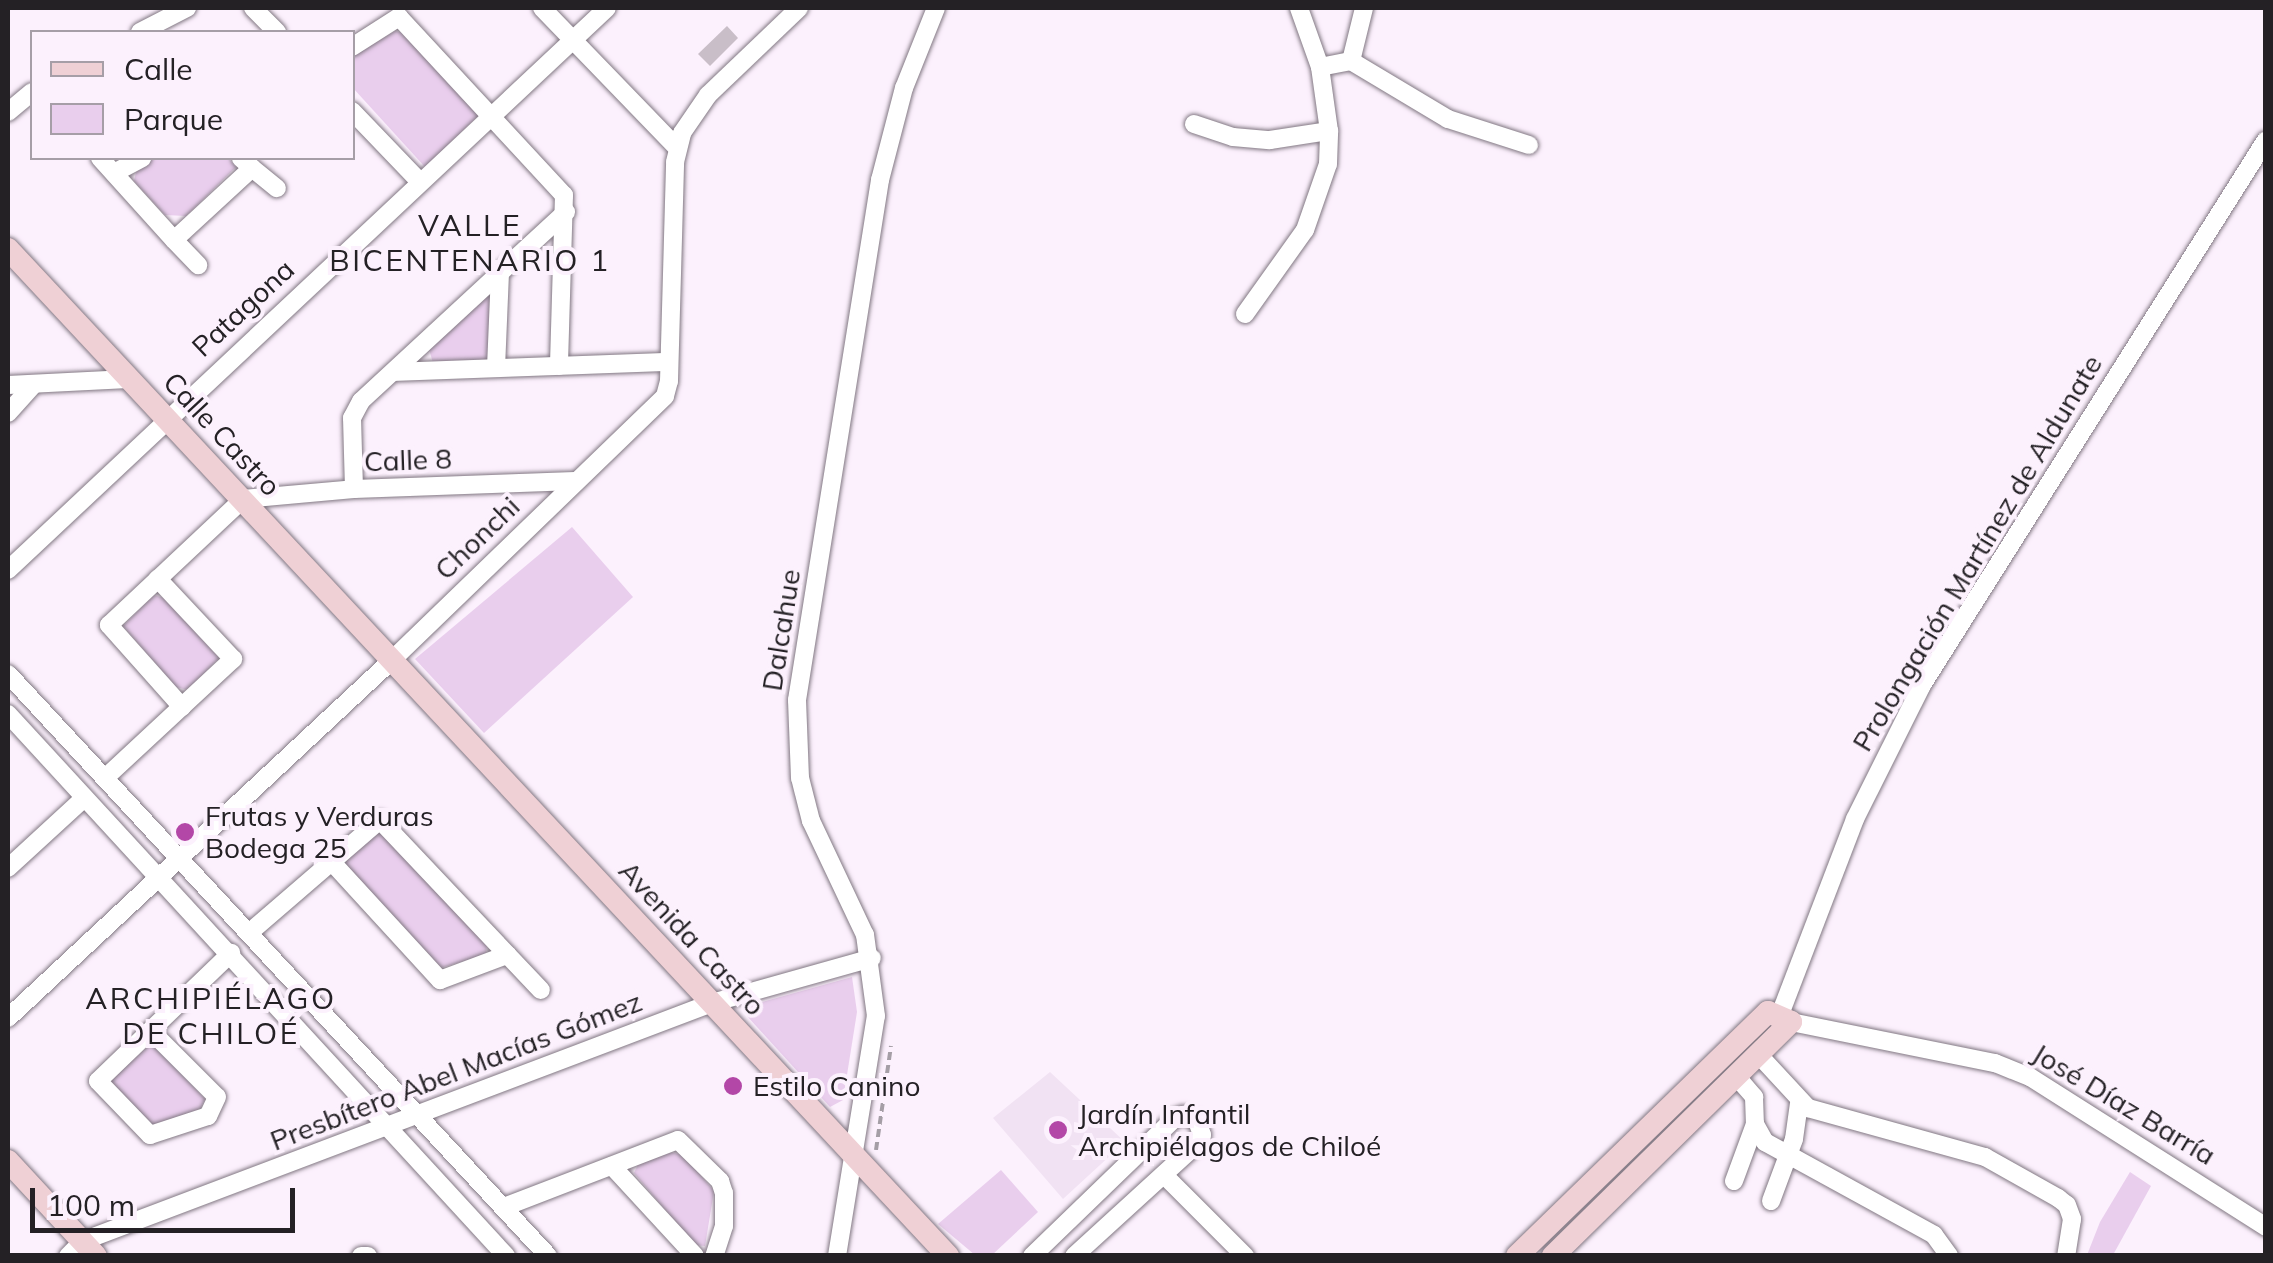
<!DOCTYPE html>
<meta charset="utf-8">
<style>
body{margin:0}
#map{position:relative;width:2273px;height:1263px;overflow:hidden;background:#fcf1fd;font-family:Mulish,sans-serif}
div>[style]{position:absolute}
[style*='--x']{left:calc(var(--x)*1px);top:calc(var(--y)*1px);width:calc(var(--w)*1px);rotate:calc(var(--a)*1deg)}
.built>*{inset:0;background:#f1e2f3}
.green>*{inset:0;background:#e9ceed}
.building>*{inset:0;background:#c9bec8}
.path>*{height:4px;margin-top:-2px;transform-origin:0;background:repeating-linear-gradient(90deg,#a59ea6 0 8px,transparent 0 13px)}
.roads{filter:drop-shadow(0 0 2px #817782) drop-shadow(0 0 2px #817782)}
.street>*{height:18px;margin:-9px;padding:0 9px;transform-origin:9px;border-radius:9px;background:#fff}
.secondary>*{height:22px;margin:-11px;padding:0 11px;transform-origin:11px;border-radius:11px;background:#efd0d5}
.dots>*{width:28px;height:28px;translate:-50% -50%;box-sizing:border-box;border:5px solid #fcf1fd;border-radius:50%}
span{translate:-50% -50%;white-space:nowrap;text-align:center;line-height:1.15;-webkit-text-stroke:8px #fcf1fd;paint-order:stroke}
.street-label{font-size:28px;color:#242125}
.poi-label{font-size:28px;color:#242125}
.left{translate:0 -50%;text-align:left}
.neighbourhood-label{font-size:30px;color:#242125;letter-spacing:2.5px}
.frame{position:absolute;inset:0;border:10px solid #242125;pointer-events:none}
.legend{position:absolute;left:30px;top:30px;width:325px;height:130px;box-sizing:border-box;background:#fcf1fd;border:2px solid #a69ea7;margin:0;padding:12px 18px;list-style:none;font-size:30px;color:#242125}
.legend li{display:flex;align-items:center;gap:20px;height:50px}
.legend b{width:50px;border:2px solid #a69ea7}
.scale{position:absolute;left:30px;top:1188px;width:265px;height:45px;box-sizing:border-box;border:5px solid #242125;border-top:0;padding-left:12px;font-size:30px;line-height:35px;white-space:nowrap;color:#242125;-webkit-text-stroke:8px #fcf1fd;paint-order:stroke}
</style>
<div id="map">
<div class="built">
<i style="clip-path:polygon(1050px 1072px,1125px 1142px,1063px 1199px,993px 1118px)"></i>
</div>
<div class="green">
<i style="clip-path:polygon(395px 31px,408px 34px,483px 111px,425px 167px,353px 88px,353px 56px)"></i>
<i style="clip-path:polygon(156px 158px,228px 158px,236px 167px,186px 216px,165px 215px,134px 181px,137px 168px)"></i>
<i style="clip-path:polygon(487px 296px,490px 297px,492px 355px,483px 362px,433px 363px,429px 349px)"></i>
<i style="clip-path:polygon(572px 527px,633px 597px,484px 733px,415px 659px)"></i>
<i style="clip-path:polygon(154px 595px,164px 598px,219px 658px,188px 690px,176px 687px,123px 626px)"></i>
<i style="clip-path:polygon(376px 829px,487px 943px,486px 955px,440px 968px,343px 863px)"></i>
<i style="clip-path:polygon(852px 977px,857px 1012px,843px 1100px,830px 1107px,747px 1016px,751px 1005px)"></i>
<i style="clip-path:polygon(152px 1043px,205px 1099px,200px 1110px,153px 1128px,110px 1080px)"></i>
<i style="clip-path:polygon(669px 1152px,683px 1155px,714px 1191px,705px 1246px,695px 1245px,634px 1173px,638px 1164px)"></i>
<i style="clip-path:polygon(1001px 1170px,1038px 1212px,992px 1255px,975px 1255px,938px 1224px)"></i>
<i style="clip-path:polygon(2130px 1172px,2151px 1186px,2113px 1255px,2087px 1255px,2100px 1222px)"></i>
</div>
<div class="building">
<i style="clip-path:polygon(727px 26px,738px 38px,710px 66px,698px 54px)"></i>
</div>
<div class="path">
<i style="--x:876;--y:1150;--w:105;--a:-81.8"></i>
</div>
<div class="roads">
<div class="street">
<i style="--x:253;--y:8;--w:34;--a:45"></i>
<i style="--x:542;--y:8;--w:194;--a:46"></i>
<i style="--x:140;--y:32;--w:53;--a:-27.1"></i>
<i style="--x:352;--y:47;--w:56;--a:-32.6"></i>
<i style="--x:399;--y:17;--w:243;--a:47.2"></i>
<i style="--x:564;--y:195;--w:171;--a:91.7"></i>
<i style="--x:1351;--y:61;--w:55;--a:-76.2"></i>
<i style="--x:1320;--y:67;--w:32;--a:-11"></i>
<i style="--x:1351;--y:61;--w:113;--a:30.9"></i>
<i style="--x:1448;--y:119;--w:85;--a:17.8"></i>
<i style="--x:352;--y:111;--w:98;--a:46.2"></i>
<i style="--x:8;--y:112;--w:31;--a:-40"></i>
<i style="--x:1194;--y:124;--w:41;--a:18.4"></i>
<i style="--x:1233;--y:137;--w:37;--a:5"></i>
<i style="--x:1270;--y:140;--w:60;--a:-8.7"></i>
<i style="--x:100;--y:158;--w:110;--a:47.9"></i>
<i style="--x:174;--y:240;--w:106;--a:-42.7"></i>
<i style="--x:252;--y:168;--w:15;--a:-138"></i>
<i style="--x:252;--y:168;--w:32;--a:39"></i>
<i style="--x:114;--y:173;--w:32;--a:-28"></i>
<i style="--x:174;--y:240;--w:35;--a:46"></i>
<i style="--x:1245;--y:314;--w:103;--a:-54.5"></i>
<i style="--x:1305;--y:230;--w:70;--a:-70.8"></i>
<i style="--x:1328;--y:164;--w:33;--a:-88"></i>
<i style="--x:1329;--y:131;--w:65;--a:-98"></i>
<i style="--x:1320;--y:67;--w:63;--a:-109.6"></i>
<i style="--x:496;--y:368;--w:96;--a:-87.6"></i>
<i style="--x:394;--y:372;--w:275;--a:-2.1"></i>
<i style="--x:8;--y:385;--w:120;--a:-2.9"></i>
<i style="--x:8;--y:413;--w:39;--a:-48"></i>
<i style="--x:354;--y:489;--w:71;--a:-91.6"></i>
<i style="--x:352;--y:418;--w:19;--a:-62"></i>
<i style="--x:361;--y:401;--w:279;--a:-42.7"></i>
<i style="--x:8;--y:570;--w:821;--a:-43.17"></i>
<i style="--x:8;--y:674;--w:794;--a:47.14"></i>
<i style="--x:182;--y:707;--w:110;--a:-131.7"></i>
<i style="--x:109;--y:625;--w:184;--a:-43.2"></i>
<i style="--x:243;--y:499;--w:111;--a:-5.1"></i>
<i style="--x:354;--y:489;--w:221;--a:-2.1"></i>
<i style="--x:8;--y:714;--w:736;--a:47.42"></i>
<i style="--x:105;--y:778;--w:175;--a:-42.9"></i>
<i style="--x:233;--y:659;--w:110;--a:-133.2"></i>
<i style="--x:330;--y:860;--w:163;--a:47.5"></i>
<i style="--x:440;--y:980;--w:72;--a:-20.5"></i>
<i style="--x:8;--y:868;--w:103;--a:-42.6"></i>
<i style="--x:249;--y:933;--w:173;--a:-40.8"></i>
<i style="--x:380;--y:820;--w:234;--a:46.6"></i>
<i style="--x:1779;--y:1017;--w:212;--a:-69"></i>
<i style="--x:1855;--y:819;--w:150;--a:-63.4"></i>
<i style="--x:1922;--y:685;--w:644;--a:-57.74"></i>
<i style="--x:8;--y:1018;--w:524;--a:-42.99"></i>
<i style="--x:391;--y:661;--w:381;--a:-44"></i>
<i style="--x:665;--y:396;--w:16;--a:-75"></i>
<i style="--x:669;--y:381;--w:219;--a:-88.4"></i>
<i style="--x:675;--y:162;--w:30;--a:-76"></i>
<i style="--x:682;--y:133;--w:46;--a:-55.6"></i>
<i style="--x:708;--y:95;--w:126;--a:-43.7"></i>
<i style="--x:1791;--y:1022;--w:208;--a:11.4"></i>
<i style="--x:1995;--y:1063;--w:38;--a:22"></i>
<i style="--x:2030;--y:1077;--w:280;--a:32.4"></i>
<i style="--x:151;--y:1031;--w:93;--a:45"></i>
<i style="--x:217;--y:1097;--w:21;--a:115"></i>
<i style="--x:208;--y:1116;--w:61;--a:161.9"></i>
<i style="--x:150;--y:1135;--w:75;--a:-133.9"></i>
<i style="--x:98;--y:1081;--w:185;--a:-43.9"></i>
<i style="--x:1758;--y:1054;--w:74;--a:47.2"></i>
<i style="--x:1808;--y:1108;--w:184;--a:15.5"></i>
<i style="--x:1985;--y:1157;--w:84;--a:29.3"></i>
<i style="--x:2058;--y:1198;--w:11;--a:38"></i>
<i style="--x:2067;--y:1205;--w:15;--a:70"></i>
<i style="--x:2072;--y:1219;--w:37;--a:99"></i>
<i style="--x:1736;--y:1076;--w:28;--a:49"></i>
<i style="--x:1754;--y:1097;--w:27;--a:88"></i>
<i style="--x:1755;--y:1124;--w:21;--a:61"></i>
<i style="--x:1765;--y:1142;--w:193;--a:28.8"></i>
<i style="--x:1934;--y:1235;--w:26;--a:54"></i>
<i style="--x:612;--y:1166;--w:122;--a:47.3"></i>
<i style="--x:1164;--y:1175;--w:115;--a:45"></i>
<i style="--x:1734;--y:1181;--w:61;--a:-69.8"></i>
<i style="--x:1771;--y:1201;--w:66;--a:-69.6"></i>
<i style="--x:1794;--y:1139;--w:37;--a:-82"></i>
<i style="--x:504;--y:1207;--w:186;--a:-21.1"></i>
<i style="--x:678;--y:1140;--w:59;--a:44.3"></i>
<i style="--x:720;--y:1181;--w:13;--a:72"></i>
<i style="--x:724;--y:1193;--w:33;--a:90"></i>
<i style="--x:724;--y:1226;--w:32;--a:108"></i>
<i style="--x:68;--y:1256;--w:21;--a:-45"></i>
<i style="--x:83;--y:1241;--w:673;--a:-20.73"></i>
<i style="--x:712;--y:1003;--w:166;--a:-15.7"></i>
<i style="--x:361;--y:1256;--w:7;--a:0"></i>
<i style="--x:837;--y:1256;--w:243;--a:-80.8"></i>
<i style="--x:876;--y:1016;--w:82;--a:-97.7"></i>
<i style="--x:865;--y:935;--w:126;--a:-115.3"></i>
<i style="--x:811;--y:821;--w:44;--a:-104.3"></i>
<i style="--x:800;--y:778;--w:78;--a:-92.2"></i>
<i style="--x:797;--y:700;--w:527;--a:-80.93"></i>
<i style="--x:880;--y:180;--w:95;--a:-75.4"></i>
<i style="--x:904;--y:88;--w:86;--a:-68.2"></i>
<i style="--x:1032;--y:1256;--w:199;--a:-44"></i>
<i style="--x:1175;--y:1118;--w:9;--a:-21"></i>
<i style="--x:1183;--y:1115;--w:15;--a:23"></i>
<i style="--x:1197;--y:1121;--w:15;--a:70"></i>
<i style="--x:1202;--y:1135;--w:8;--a:113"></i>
<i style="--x:1199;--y:1142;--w:169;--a:137.6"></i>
</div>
<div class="secondary">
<i style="--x:8;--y:249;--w:1378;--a:46.97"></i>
<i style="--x:8;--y:1161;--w:129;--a:47.2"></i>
<i style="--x:1517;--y:1256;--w:350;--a:-44.2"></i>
<i style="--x:1768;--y:1012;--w:25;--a:23"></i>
<i style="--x:1791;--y:1022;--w:334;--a:135.5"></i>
</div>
</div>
<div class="dots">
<i style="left:185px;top:832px;background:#b347a7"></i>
<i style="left:733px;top:1086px;background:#b347a7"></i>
<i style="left:1058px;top:1130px;background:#b347a7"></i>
</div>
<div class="street-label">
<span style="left:243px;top:308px;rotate:-43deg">Patagona</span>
<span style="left:222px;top:434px;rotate:47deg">Calle Castro</span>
<span style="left:408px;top:460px;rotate:-2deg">Calle 8</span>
<span style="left:477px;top:538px;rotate:-44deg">Chonchi</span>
<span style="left:1977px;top:553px;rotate:-59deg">Prolongación Martínez de Aldunate</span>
<span style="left:781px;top:630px;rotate:-81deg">Dalcahue</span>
<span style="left:692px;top:938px;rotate:47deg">Avenida Castro</span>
<span style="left:456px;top:1071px;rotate:-21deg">Presbítero Abel Macías Gómez</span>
<span style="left:2124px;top:1104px;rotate:31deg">José Díaz Barría</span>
</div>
<div class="poi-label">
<span class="left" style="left:205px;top:832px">Frutas y Verduras<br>Bodega 25</span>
<span class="left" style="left:753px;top:1086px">Estilo Canino</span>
<span class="left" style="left:1078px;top:1130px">Jardín Infantil<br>Archipiélagos de Chiloé</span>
</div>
<div class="neighbourhood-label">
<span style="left:470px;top:242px">VALLE<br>BICENTENARIO 1</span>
<span style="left:211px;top:1015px">ARCHIPIÉLAGO<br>DE CHILOÉ</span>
</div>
<div class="frame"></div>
<ul class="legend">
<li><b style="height:12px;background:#efd0d5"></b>Calle</li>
<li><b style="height:28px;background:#e9ceed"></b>Parque</li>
</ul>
<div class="scale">100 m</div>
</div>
